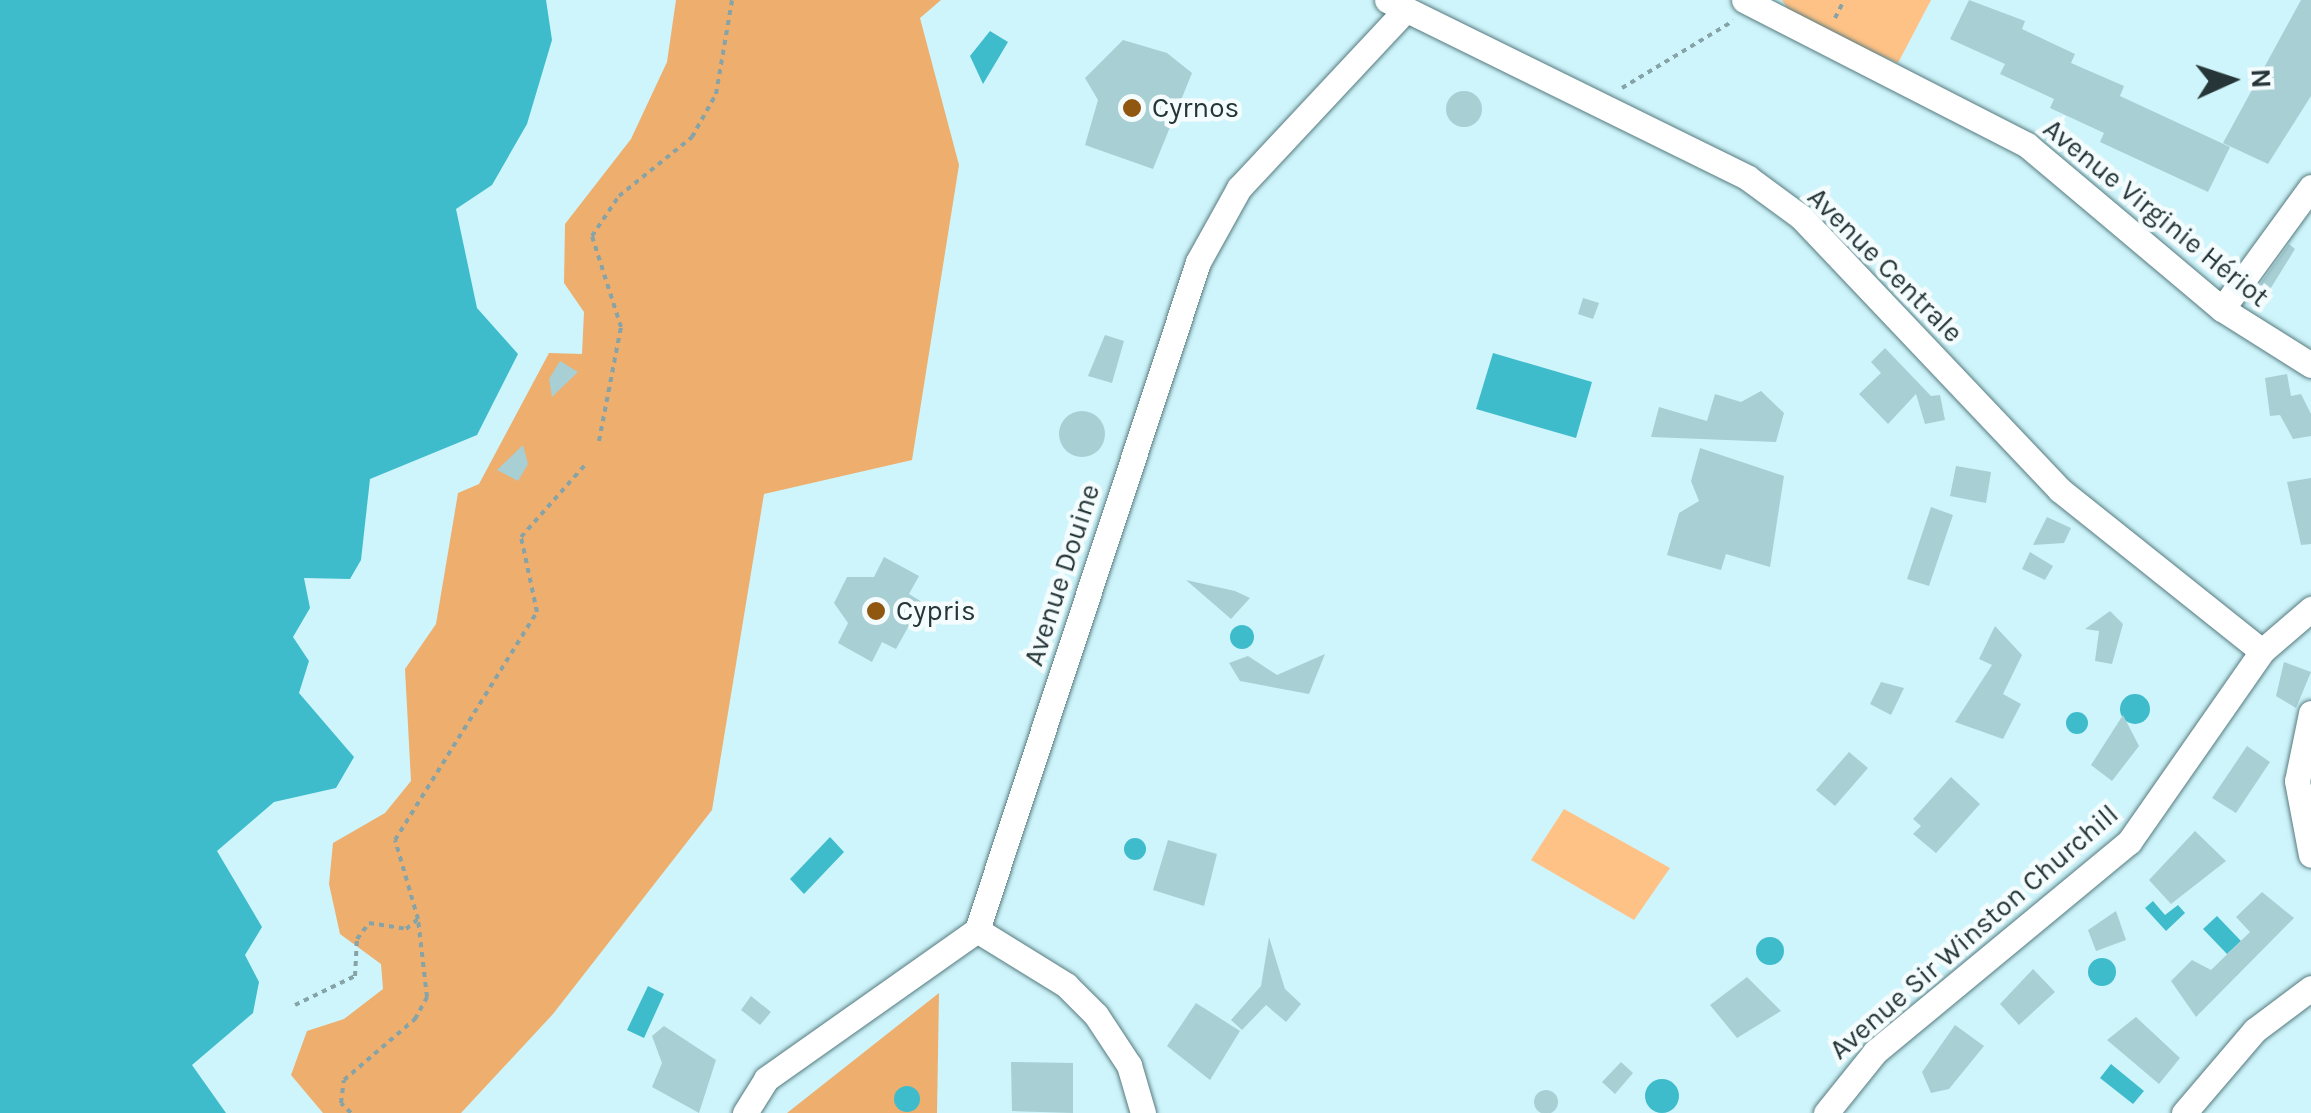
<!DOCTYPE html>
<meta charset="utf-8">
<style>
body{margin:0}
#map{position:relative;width:2311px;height:1113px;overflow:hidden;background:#cef5fb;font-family:Karla,sans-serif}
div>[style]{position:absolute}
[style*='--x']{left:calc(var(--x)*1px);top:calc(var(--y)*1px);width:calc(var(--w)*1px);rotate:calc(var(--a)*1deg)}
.green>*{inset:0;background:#ffc286}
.forest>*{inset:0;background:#edae6e}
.water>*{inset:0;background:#3ebccc}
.round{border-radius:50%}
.building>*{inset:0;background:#a8cfd4}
.path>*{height:4px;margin-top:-2px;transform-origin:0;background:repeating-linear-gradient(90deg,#86a3a7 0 5px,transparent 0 10px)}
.roads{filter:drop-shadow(0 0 2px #567a7f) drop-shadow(0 0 2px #567a7f)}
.minor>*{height:25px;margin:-12.5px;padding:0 12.5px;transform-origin:12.5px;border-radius:12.5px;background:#fff}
.dots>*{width:28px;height:28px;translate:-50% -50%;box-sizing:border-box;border:5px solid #f4fcfd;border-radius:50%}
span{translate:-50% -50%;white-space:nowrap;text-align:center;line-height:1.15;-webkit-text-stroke:9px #f4fcfd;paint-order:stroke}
.poi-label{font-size:28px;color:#263638}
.left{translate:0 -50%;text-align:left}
.street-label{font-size:28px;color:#263638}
.north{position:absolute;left:2181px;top:30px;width:100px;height:100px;-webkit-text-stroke:8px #f4fcfd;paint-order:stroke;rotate:87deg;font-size:28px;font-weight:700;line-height:40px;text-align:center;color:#263638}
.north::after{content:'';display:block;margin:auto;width:35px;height:45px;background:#263638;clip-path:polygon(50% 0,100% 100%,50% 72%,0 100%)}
</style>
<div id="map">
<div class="green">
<i style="clip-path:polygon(1782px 0,1931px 0,1898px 63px,1793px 16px)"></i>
<i style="clip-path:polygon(1564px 809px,1670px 868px,1634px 920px,1531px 860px)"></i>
</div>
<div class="forest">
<i style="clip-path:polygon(676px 0,941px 0,920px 18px,959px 165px,912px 460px,764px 494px,712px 810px,553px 1014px,461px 1113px,323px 1113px,291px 1075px,307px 1031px,344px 1019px,383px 989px,381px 964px,340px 934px,329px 884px,333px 843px,385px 813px,411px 781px,405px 669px,436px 624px,458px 493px,479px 484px,549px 353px,582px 354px,584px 312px,564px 283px,565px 224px,631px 139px,667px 62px)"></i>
<i style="clip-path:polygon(939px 993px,937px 1113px,787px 1113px)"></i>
</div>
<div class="water">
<i style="clip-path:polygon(0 0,546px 0,552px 40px,527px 124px,492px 185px,456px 209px,477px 308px,518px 354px,477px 435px,370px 479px,361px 560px,350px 579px,304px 578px,310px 608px,293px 637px,309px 661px,299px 693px,354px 757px,336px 788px,274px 802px,217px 851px,262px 927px,245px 955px,259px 982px,253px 1013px,192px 1065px,226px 1113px,0 1113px)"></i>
<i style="clip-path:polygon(990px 31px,1008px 42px,983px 84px,970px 56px)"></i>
<i style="clip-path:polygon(1493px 353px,1592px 382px,1576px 438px,1476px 409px)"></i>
<i class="round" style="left:1230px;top:625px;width:24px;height:24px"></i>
<i class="round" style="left:2120px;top:694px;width:30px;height:30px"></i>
<i class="round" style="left:2066px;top:712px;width:22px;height:22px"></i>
<i style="clip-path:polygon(830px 837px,844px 852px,804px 894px,790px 879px)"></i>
<i class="round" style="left:1124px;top:838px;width:22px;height:22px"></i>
<i style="clip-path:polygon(2153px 901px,2165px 915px,2178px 905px,2185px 913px,2166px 931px,2145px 908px)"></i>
<i style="clip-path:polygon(2217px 916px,2241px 941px,2227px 954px,2203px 929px)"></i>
<i class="round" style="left:1756px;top:937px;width:28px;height:28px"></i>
<i class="round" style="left:2088px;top:958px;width:28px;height:28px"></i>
<i style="clip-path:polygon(648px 986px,664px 994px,644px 1038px,627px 1030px)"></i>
<i style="clip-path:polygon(2111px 1064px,2144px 1091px,2133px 1104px,2100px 1078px)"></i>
<i class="round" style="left:1645px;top:1079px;width:34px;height:34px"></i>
<i class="round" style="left:894px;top:1086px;width:26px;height:26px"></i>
</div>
<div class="building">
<i style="clip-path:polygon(1969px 0,2025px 21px,2022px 29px,2075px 54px,2071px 63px,2124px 86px,2120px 96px,2230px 147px,2208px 192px,2100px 142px,2104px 133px,2050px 108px,2054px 99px,2000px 74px,2005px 64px,1950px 39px)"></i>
<i style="clip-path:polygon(2301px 0,2311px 0,2311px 96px,2268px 164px,2223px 143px)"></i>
<i style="clip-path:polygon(1123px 40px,1167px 53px,1192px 73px,1153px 169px,1085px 145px,1098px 100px,1085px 78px)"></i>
<i class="round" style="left:1446px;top:91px;width:36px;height:36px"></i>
<i style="clip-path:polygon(2289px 244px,2295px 249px,2261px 304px,2250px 298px)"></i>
<i style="clip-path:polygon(1583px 298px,1599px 303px,1593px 319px,1578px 314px)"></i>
<i style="clip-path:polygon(1105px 335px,1124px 341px,1112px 383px,1088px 376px)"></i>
<i style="clip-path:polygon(1885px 348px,1931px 396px,1940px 395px,1945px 420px,1925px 424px,1916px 394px,1888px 424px,1859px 394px,1881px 373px,1871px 362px)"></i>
<i style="clip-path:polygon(560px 361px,578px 372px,552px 397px,549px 379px)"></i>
<i style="clip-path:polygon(2287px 374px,2291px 396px,2301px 394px,2311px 414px,2311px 436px,2293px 439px,2280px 415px,2270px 416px,2265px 378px)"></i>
<i style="clip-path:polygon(1761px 391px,1784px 413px,1776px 442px,1651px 437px,1659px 407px,1707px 421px,1715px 394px,1741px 402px)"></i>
<i class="round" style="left:1059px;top:411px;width:46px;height:46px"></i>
<i style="clip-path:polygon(523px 445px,528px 464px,518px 481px,497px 470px)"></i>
<i style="clip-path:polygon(1700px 448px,1784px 476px,1770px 567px,1726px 554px,1721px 570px,1667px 555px,1679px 513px,1699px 501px,1691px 481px)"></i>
<i style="clip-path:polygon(1956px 466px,1991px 472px,1986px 503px,1950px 496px)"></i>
<i style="clip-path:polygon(2311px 478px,2311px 544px,2301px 545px,2287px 482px)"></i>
<i style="clip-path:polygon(1931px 507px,1953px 515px,1929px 586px,1907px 579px)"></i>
<i style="clip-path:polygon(2047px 517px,2071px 528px,2064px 543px,2033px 545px)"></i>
<i style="clip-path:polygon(2030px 552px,2053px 566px,2045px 580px,2022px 569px)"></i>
<i style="clip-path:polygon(884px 557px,919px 576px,909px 594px,922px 602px,896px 649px,882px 642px,872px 662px,838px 643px,848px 623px,834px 603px,847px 577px,874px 577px)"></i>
<i style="clip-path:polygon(1186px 580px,1235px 591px,1250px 598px,1231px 619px)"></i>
<i style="clip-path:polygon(2110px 611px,2123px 624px,2112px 664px,2095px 661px,2099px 631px,2085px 629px)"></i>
<i style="clip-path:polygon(1995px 626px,2022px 655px,2003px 694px,2021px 704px,2003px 739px,1955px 722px,1992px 665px,1979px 659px)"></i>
<i style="clip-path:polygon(1325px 654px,1309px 694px,1240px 681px,1229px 663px,1248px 656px,1277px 675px)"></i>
<i style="clip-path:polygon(2284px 662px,2311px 672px,2296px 708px,2276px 696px)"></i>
<i style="clip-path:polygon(1881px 682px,1904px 688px,1891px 715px,1870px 704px)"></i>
<i style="clip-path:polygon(2123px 715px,2139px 746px,2112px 781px,2091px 765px)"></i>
<i style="clip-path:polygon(2247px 746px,2270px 762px,2236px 813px,2212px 798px)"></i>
<i style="clip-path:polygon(1849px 752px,1868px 768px,1835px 806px,1816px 790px)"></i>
<i style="clip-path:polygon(1951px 777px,1980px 804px,1936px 853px,1913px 834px,1921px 826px,1913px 819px)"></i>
<i style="clip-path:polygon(2195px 831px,2226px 861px,2171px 904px,2149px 880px)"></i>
<i style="clip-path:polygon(1168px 840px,1217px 854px,1204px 906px,1153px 890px)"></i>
<i style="clip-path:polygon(2262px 892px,2294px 918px,2196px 1017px,2171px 981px,2192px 960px,2211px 970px,2250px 932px,2236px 917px)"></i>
<i style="clip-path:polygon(2116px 911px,2126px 940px,2096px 951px,2088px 930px)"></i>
<i style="clip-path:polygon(1269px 937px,1285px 989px,1301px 1004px,1286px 1022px,1266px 1005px,1242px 1030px,1231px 1020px,1261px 986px)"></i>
<i style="clip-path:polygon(2033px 969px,2055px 992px,2019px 1025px,2000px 1004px)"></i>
<i style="clip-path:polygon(1747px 977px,1781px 1011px,1737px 1038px,1710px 1005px)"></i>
<i style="clip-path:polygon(751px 996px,771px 1012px,760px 1025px,741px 1010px)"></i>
<i style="clip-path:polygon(1196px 1003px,1240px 1031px,1210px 1080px,1167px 1046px)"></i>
<i style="clip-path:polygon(2136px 1017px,2180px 1058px,2159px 1084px,2107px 1040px)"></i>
<i style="clip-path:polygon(1955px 1025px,1984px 1046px,1949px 1089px,1931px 1093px,1922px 1072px)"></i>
<i style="clip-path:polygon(664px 1026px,716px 1060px,699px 1113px,652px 1087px,662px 1063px,652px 1036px)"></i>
<i style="clip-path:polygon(1011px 1062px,1073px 1063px,1073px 1113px,1012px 1111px)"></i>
<i style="clip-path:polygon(1621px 1062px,1633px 1073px,1615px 1094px,1602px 1082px)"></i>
<i class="round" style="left:1534px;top:1090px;width:24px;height:24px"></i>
</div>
<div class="path">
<i style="--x:1835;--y:18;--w:20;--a:-63"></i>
<i style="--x:1622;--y:88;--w:130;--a:-31.1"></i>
<i style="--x:599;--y:441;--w:116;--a:-79.1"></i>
<i style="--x:621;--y:327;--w:96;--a:-107.7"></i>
<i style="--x:592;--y:236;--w:48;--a:-56"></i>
<i style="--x:619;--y:196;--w:94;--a:-38.9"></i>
<i style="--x:692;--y:137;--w:49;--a:-60.8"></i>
<i style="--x:716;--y:94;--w:95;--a:-80.3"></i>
<i style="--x:295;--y:1005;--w:67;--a:-25.8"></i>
<i style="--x:355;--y:976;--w:37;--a:-87"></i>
<i style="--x:357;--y:939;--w:20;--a:-53"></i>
<i style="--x:369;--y:923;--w:37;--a:9"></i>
<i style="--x:406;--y:929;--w:16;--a:-40"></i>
<i style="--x:351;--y:1113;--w:14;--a:-135"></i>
<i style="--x:341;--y:1103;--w:23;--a:-83"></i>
<i style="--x:344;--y:1080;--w:94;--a:-40.7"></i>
<i style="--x:415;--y:1019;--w:25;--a:-61"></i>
<i style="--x:427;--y:997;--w:79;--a:-96.6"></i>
<i style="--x:418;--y:919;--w:82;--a:-106.2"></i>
<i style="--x:395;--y:840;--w:269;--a:-58.1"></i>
<i style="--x:537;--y:612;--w:77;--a:-102"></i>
<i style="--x:521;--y:537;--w:96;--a:-48.4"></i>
</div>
<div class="roads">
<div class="minor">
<i style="--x:1387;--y:0;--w:402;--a:26.2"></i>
<i style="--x:1748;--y:178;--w:66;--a:36.3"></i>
<i style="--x:1801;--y:217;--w:376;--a:46.5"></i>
<i style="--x:2060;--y:490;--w:258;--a:38.6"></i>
<i style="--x:1744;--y:0;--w:318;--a:27.1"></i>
<i style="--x:2027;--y:145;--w:255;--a:40.1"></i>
<i style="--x:2222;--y:309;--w:105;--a:32.2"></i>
<i style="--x:2222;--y:309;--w:151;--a:-53.9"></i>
<i style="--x:2311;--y:713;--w:69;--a:101.6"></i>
<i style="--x:2297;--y:781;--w:75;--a:79.3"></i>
<i style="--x:977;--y:930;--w:105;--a:31.7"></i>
<i style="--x:1066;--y:985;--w:42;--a:45"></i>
<i style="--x:1096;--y:1015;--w:60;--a:56.6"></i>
<i style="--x:1129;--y:1065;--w:50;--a:73.7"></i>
<i style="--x:745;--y:1113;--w:40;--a:-58"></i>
<i style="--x:766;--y:1079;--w:258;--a:-35.2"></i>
<i style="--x:977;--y:930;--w:704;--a:-71.69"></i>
<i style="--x:1198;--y:262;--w:85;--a:-61"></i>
<i style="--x:1239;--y:188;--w:237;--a:-46.9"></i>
<i style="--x:1826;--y:1113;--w:78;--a:-51.2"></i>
<i style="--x:1875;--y:1052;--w:330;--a:-39.6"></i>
<i style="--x:2129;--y:842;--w:233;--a:-55.1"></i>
<i style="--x:2262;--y:651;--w:65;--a:-40.6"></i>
<i style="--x:2184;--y:1113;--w:109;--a:-49.5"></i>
<i style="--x:2255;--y:1030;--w:70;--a:-36.9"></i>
</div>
</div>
<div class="dots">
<i style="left:1132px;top:108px;background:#905710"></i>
<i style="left:876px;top:611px;background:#905710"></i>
</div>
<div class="poi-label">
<span class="left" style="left:1152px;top:108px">Cyrnos</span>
<span class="left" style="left:896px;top:611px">Cypris</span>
</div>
<div class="street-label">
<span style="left:2156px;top:213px;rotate:39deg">Avenue Virginie Hériot</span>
<span style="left:1885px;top:265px;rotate:45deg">Avenue Centrale</span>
<span style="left:1062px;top:575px;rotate:-72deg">Avenue Douine</span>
<span style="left:1974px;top:932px;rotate:-41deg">Avenue Sir Winston Churchill</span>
</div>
<div class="north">N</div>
</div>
